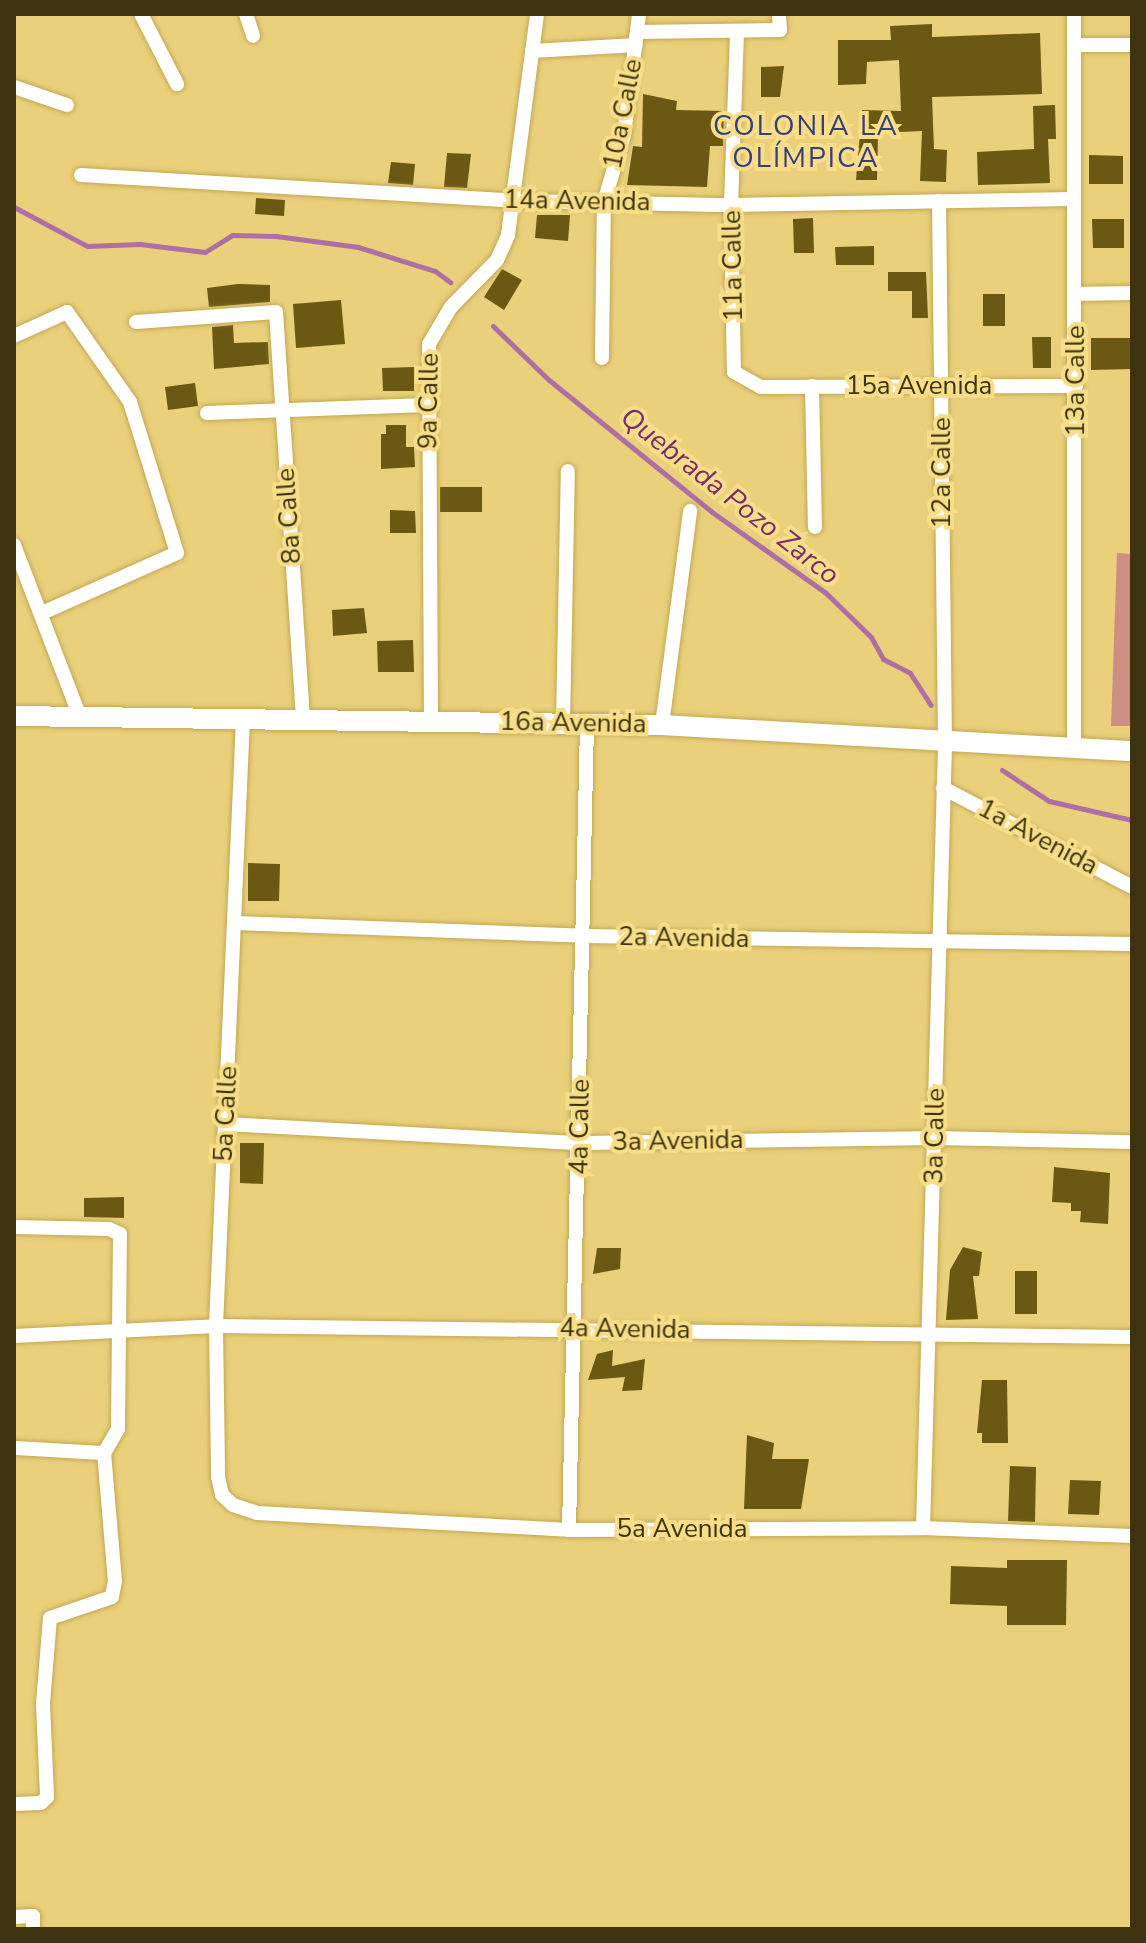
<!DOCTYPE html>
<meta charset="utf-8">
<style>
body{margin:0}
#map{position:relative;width:1146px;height:1943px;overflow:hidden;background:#ead07b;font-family:"Nunito Sans",sans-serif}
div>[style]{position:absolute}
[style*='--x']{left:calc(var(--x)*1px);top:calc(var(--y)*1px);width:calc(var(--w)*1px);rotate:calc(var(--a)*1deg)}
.green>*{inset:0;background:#cc8f82}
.stream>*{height:5px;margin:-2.5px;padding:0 2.5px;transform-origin:2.5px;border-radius:2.5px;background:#ad6fa4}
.building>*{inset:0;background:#6b5812}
.roads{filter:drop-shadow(0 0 2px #c2a854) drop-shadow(0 0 2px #c2a854)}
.street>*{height:14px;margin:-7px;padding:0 7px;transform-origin:7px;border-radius:7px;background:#fff}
.secondary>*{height:20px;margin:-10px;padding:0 10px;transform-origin:10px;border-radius:10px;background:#fff}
span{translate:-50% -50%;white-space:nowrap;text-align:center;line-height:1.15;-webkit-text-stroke:8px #f7dd88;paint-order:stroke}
.street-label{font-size:26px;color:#3d330e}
.neighbourhood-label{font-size:28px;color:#35407b;letter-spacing:2px}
.water-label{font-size:28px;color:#782c6f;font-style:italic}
.frame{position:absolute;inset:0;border:16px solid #3d330e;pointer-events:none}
</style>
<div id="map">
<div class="green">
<i style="clip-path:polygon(1117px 553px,1132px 554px,1132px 726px,1111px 726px)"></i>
</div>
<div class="stream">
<i style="--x:14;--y:207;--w:83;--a:28.1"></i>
<i style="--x:87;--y:246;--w:53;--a:-2.2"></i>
<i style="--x:140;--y:244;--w:65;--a:7"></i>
<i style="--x:205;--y:252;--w:32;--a:-32"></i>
<i style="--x:232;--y:235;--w:44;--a:1.3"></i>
<i style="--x:276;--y:236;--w:83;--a:7.6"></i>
<i style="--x:358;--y:247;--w:81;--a:17.3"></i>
<i style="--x:435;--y:271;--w:19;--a:36"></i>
<i style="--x:493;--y:326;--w:78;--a:44"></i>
<i style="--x:549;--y:380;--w:210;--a:39"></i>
<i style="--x:712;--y:512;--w:140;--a:35.4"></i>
<i style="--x:826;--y:593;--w:63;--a:44.4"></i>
<i style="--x:871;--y:637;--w:25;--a:61"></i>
<i style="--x:883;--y:659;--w:30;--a:27"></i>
<i style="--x:910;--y:673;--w:38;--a:57"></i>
<i style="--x:1002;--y:770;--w:56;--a:33.4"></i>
<i style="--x:1049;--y:801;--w:85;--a:12.9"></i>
</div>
<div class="building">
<i style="clip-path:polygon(932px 24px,932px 37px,1040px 33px,1042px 94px,932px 97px,934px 149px,947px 150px,946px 182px,920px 181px,922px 131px,878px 133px,877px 180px,856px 180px,862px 110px,901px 111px,899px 60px,867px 62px,866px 84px,838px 85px,838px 40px,891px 40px,890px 26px)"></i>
<i style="clip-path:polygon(784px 66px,780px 97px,761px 97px,761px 67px)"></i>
<i style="clip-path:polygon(643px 94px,677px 101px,676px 110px,724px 111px,723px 146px,710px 146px,707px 187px,627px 185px,633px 146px,642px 147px)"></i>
<i style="clip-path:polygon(1055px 105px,1056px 139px,1048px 139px,1050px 183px,978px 185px,977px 152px,1034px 149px,1033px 106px)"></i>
<i style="clip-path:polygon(447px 153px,471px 154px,467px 188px,444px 187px)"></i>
<i style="clip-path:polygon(1089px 155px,1123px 156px,1123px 184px,1089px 184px)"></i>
<i style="clip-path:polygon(391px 162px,415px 164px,413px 185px,388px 183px)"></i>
<i style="clip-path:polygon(256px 198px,285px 200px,284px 216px,255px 214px)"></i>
<i style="clip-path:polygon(537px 215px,570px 215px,568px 241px,535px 238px)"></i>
<i style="clip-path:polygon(813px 218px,814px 253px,794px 253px,793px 219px)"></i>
<i style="clip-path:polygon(1092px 219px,1124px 219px,1124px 248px,1093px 248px)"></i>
<i style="clip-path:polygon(874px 246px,874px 265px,836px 265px,835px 247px)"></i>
<i style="clip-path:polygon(502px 269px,522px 280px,504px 310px,484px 297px)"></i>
<i style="clip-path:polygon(888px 272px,926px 272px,928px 318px,912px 318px,912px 291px,888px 291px)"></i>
<i style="clip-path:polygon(238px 284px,270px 285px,270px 302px,209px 307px,207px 288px)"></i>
<i style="clip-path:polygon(983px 294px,1005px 294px,1005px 326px,983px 326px)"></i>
<i style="clip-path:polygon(341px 300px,345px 344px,296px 348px,293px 304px)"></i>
<i style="clip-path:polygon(233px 325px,234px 343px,268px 342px,269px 364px,214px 369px,212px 327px)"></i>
<i style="clip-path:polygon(1032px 337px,1051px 337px,1051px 368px,1033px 368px)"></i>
<i style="clip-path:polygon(1091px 338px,1132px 338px,1132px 369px,1091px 370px)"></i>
<i style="clip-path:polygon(414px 367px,414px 391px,383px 391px,382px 368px)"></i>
<i style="clip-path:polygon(195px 383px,198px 406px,168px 410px,165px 387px)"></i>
<i style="clip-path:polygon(386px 425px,406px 425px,406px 447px,414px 447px,415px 467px,381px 469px,381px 434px,386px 434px)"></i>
<i style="clip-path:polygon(440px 487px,482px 487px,482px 512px,440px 512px)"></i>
<i style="clip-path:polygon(390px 510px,415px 511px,416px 533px,390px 533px)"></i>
<i style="clip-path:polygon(364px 608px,367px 633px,333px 636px,332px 610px)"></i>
<i style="clip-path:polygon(413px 640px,414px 672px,378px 672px,377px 641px)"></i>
<i style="clip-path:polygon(248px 863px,280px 864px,279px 901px,248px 901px)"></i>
<i style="clip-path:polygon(240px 1143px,264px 1143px,263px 1184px,240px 1183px)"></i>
<i style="clip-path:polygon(1054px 1167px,1110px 1173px,1108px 1224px,1080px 1222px,1081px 1211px,1071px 1211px,1071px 1203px,1052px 1202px)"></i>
<i style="clip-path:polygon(124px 1197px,124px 1218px,84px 1217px,84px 1198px)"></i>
<i style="clip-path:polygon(963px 1247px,982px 1252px,979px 1276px,973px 1276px,978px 1319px,946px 1320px,950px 1270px)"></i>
<i style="clip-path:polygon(597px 1248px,621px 1248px,620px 1269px,593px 1274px)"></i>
<i style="clip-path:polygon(1015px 1271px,1037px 1271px,1037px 1314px,1015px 1314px)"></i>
<i style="clip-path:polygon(613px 1350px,612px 1366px,645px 1359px,642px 1390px,622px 1391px,625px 1377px,588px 1380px,597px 1354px)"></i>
<i style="clip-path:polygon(982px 1380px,1007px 1380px,1008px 1443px,982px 1443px,982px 1433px,977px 1433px)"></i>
<i style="clip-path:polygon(747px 1435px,774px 1443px,772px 1459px,809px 1459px,801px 1509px,744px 1509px)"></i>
<i style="clip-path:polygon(1010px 1466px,1036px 1467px,1035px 1522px,1008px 1521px)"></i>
<i style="clip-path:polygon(1070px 1480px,1101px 1481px,1099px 1515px,1068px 1514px)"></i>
<i style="clip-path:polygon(1007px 1560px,1067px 1560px,1066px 1625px,1007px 1625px,1007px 1606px,950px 1604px,951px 1566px,1007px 1568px)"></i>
</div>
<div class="roads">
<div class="street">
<i style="--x:141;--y:14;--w:79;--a:62.8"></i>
<i style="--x:246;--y:14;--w:23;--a:72"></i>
<i style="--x:1074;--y:14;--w:733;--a:90"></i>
<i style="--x:637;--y:32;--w:143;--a:-0.8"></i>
<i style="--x:780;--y:30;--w:16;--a:-94"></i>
<i style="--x:737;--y:33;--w:172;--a:92"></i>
<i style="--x:731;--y:205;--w:167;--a:89"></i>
<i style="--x:734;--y:372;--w:31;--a:29"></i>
<i style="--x:761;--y:387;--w:315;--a:-0.2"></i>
<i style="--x:1074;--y:45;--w:58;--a:0"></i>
<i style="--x:532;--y:51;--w:104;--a:-3.3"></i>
<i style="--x:14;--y:87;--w:56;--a:18.8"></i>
<i style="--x:81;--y:175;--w:436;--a:3.4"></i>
<i style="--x:516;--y:201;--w:215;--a:1.1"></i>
<i style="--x:731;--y:205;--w:342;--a:-1"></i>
<i style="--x:1075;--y:294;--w:57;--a:-1"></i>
<i style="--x:136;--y:322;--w:140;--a:-4.1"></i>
<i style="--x:276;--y:312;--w:409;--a:86.2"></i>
<i style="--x:14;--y:336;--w:58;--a:-24.4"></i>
<i style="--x:67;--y:312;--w:110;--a:55"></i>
<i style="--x:130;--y:402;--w:158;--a:72.7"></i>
<i style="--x:177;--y:553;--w:148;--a:156"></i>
<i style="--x:602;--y:358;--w:156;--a:-89.3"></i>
<i style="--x:604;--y:202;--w:70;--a:-73.4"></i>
<i style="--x:624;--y:135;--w:122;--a:-82.9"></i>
<i style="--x:812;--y:386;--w:141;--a:88.8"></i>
<i style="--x:207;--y:413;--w:220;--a:-2.1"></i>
<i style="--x:14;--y:545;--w:184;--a:69"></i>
<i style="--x:243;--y:719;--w:608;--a:92.55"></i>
<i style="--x:216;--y:1326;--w:151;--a:89.2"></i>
<i style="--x:218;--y:1477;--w:18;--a:77"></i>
<i style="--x:222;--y:1495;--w:15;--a:42"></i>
<i style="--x:233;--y:1505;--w:25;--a:18"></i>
<i style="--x:257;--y:1513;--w:312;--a:3.1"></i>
<i style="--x:569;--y:1530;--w:354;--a:-0.3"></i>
<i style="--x:923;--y:1528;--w:209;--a:2.2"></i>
<i style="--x:431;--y:721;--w:377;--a:-90.3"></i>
<i style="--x:429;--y:344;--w:43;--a:-59.3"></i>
<i style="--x:451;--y:307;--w:66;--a:-45.6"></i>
<i style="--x:497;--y:260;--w:27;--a:-66"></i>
<i style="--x:508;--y:235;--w:223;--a:-82.5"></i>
<i style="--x:563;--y:723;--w:252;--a:-88.9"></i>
<i style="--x:662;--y:725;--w:216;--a:-82.5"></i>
<i style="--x:943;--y:788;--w:213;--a:27.6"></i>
<i style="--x:235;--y:923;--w:349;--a:2.1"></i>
<i style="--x:584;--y:936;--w:548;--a:0.84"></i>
<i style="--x:225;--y:1124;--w:356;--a:3.1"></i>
<i style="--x:580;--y:1143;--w:355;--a:-0.8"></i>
<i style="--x:935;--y:1138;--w:197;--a:1.2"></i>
<i style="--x:14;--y:1227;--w:95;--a:1.2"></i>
<i style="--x:109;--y:1229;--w:12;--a:24"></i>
<i style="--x:120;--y:1234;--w:195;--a:90.6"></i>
<i style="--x:118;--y:1429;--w:28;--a:120"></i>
<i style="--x:104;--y:1453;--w:128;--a:85.1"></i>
<i style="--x:115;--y:1581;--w:16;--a:101"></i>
<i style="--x:112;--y:1597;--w:65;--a:161.3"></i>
<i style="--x:50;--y:1618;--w:86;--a:94.7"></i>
<i style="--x:43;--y:1704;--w:93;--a:87.5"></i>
<i style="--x:47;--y:1797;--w:8;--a:135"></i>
<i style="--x:41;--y:1803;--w:27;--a:178"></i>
<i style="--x:14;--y:1336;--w:202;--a:-2.8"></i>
<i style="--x:216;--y:1326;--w:916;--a:0.69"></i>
<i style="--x:14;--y:1448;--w:90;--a:3.2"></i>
<i style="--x:923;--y:1528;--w:784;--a:-88.39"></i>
<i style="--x:945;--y:744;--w:543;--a:-90.63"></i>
<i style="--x:569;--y:1530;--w:806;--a:-88.72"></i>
<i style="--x:14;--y:1917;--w:19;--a:-3"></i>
<i style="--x:33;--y:1916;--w:13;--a:90"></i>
</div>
<div class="secondary">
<i style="--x:14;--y:716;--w:648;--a:0.8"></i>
<i style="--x:662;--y:725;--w:471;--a:3.2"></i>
</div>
</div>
<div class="street-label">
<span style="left:623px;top:114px;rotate:-79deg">10a Calle</span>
<span style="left:577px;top:201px;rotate:1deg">14a Avenida</span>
<span style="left:733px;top:266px;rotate:-91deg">11a Calle</span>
<span style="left:1076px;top:381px;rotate:-90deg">13a Calle</span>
<span style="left:919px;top:386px">15a Avenida</span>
<span style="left:429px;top:401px;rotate:-89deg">9a Calle</span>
<span style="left:942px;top:473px;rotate:-90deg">12a Calle</span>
<span style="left:289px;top:516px;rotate:-94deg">8a Calle</span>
<span style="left:573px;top:723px;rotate:1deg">16a Avenida</span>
<span style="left:1038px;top:837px;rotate:28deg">1a Avenida</span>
<span style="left:684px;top:938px;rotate:1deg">2a Avenida</span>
<span style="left:226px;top:1114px;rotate:-87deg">5a Calle</span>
<span style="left:580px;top:1127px;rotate:-89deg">4a Calle</span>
<span style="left:935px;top:1136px;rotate:-89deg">3a Calle</span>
<span style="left:678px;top:1141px;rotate:-1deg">3a Avenida</span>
<span style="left:625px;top:1329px;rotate:1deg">4a Avenida</span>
<span style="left:682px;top:1529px">5a Avenida</span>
</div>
<div class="neighbourhood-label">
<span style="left:806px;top:142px">COLONIA LA<br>OLÍMPICA</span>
</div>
<div class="water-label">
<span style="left:730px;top:496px;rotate:38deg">Quebrada Pozo Zarco</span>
</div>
<div class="frame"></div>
</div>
